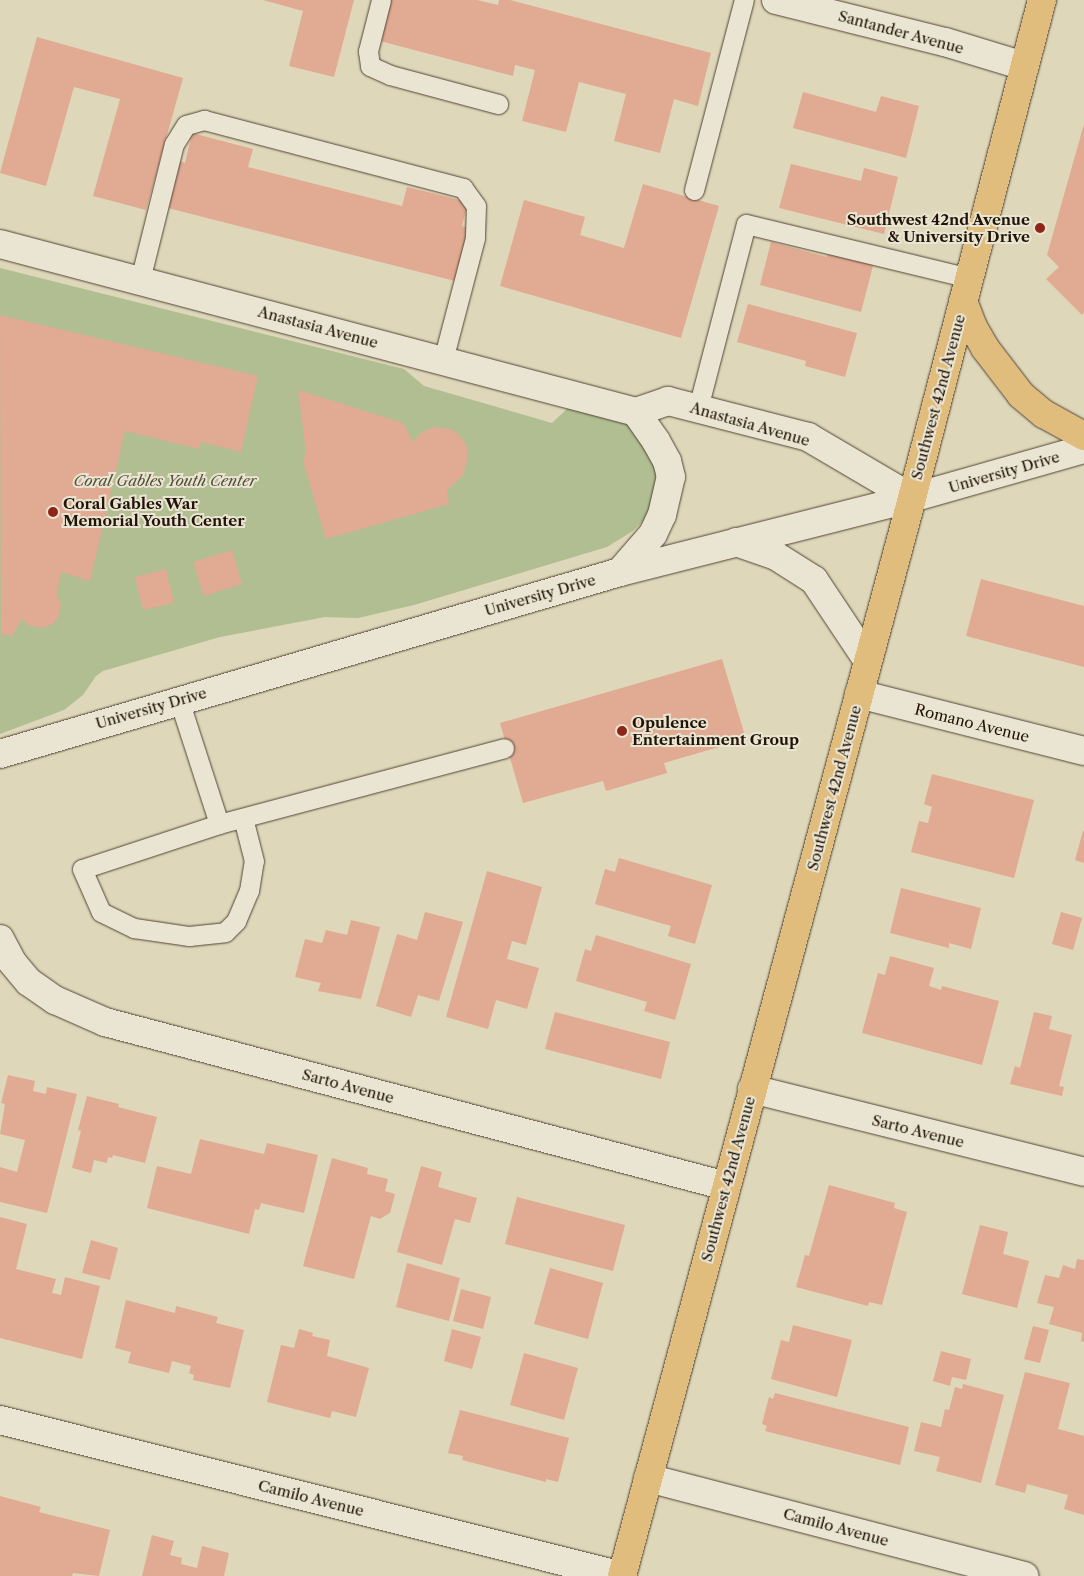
<!DOCTYPE html>
<style>
body{margin:0}
#map{position:relative;width:1084px;height:1576px;overflow:hidden;background:#dfd7ba;font-family:"Libre Caslon Text",serif}
div>[style]{position:absolute}
[style*='--x']{left:calc(var(--x)*1px);top:calc(var(--y)*1px);width:calc(var(--w)*1px);rotate:calc(var(--a)*1deg)}
.green>*{inset:0;background:#b0be91}
.building>*{inset:0;background:#e1aa92}
.roads{filter:drop-shadow(0 0 1px #504434) drop-shadow(0 0 1px #504434)}
.service>*{height:19px;margin:-9.5px;padding:0 9.5px;transform-origin:9.5px;border-radius:9.5px;background:#eae5d2}
.minor>*{height:28px;margin:-14px;padding:0 14px;transform-origin:14px;border-radius:14px;background:#eae5d2}
.tertiary>*{height:28px;margin:-14px;padding:0 14px;transform-origin:14px;border-radius:14px;background:#eae5d2}
.primary>*{height:28px;margin:-14px;padding:0 14px;transform-origin:14px;border-radius:14px;background:#e0bc7d}
.dots>*{width:14px;height:14px;translate:-50% -50%;box-sizing:border-box;border:2px solid #eae5d2;border-radius:50%}
span{translate:-50% -50%;white-space:nowrap;text-align:center;line-height:1.15;-webkit-text-stroke:4px #eae5d2;paint-order:stroke}
.street-label{font-size:15px;color:#211308}
.poi-label{font-size:15px;color:#211308;font-weight:700}
.right{translate:-100% -50%;text-align:right}
.left{translate:0 -50%;text-align:left}
.park-label{font-size:15px;color:#534f38;font-style:italic}
</style>
<div id="map">
<div class="green">
<i style="clip-path:polygon(0 268px,404px 369px,424px 386px,552px 423px,570px 406px,613px 415px,634px 429px,644px 442px,659px 478px,658px 490px,647px 517px,633px 531px,607px 547px,414px 605px,358px 618px,325px 617px,220px 637px,103px 671px,96px 676px,83px 695px,64px 710px,0 734px)"></i>
</div>
<div class="building">
<i style="clip-path:polygon(263px 0,354px 0,334px 77px,289px 66px,303px 11px)"></i>
<i style="clip-path:polygon(390px 0,477px 0,498px 5px,499px 0,510px 0,711px 53px,698px 106px,674px 99px,660px 153px,614px 141px,626px 94px,579px 82px,566px 132px,522px 121px,535px 70px,515px 65px,513px 76px,380px 41px)"></i>
<i style="clip-path:polygon(37px 37px,183px 78px,146px 210px,93px 196px,120px 99px,74px 87px,46px 186px,0 173px)"></i>
<i style="clip-path:polygon(803px 92px,876px 112px,881px 96px,919px 106px,906px 158px,793px 128px)"></i>
<i style="clip-path:polygon(1084px 124px,1084px 312px,1082px 315px,1046px 279px,1059px 267px,1047px 255px)"></i>
<i style="clip-path:polygon(192px 133px,253px 149px,248px 167px,402px 206px,407px 187px,468px 202px,462px 226px,473px 229px,459px 282px,164px 207px,176px 160px,185px 163px)"></i>
<i style="clip-path:polygon(791px 164px,861px 181px,864px 168px,898px 177px,884px 234px,779px 208px)"></i>
<i style="clip-path:polygon(643px 184px,719px 206px,681px 338px,500px 286px,524px 200px,585px 217px,580px 235px,624px 248px)"></i>
<i style="clip-path:polygon(771px 242px,827px 257px,830px 246px,875px 258px,861px 312px,760px 285px)"></i>
<i style="clip-path:polygon(748px 304px,857px 333px,845px 377px,805px 366px,806px 361px,737px 342px)"></i>
<i style="clip-path:polygon(0 315px,258px 376px,241px 452px,201px 442px,199px 449px,125px 431px,90px 581px,61px 572px,57px 594px,61px 604px,58px 618px,53px 624px,43px 628px,28px 625px,22px 618px,12px 636px,3px 634px,1px 644px)"></i>
<i style="clip-path:polygon(298px 390px,403px 423px,413px 442px,422px 432px,434px 427px,451px 429px,458px 434px,466px 444px,468px 457px,463px 475px,447px 490px,449px 504px,326px 539px,303px 461px,306px 453px)"></i>
<i style="clip-path:polygon(232px 550px,242px 584px,204px 596px,193px 562px)"></i>
<i style="clip-path:polygon(166px 569px,174px 603px,143px 610px,135px 577px)"></i>
<i style="clip-path:polygon(981px 579px,1084px 606px,1084px 667px,966px 636px)"></i>
<i style="clip-path:polygon(722px 659px,746px 739px,664px 763px,667px 773px,606px 791px,603px 781px,523px 803px,500px 723px)"></i>
<i style="clip-path:polygon(932px 774px,1034px 800px,1014px 878px,911px 852px,919px 821px,928px 823px,932px 807px,924px 804px)"></i>
<i style="clip-path:polygon(1083px 831px,1084px 831px,1084px 863px,1075px 860px)"></i>
<i style="clip-path:polygon(619px 858px,712px 885px,695px 944px,668px 936px,671px 926px,595px 904px,605px 869px,615px 872px)"></i>
<i style="clip-path:polygon(487px 871px,542px 887px,526px 945px,512px 941px,507px 959px,539px 968px,527px 1009px,496px 1000px,488px 1029px,446px 1017px)"></i>
<i style="clip-path:polygon(901px 888px,981px 908px,971px 949px,949px 943px,949px 948px,890px 933px)"></i>
<i style="clip-path:polygon(425px 912px,463px 922px,439px 1001px,418px 995px,411px 1017px,376px 1006px,397px 934px,417px 940px)"></i>
<i style="clip-path:polygon(1061px 912px,1082px 918px,1073px 950px,1052px 944px)"></i>
<i style="clip-path:polygon(351px 920px,380px 927px,361px 999px,318px 991px,321px 983px,295px 977px,305px 939px,322px 943px,326px 930px,347px 935px)"></i>
<i style="clip-path:polygon(596px 935px,691px 964px,675px 1020px,644px 1011px,647px 1002px,576px 981px,585px 949px,591px 951px)"></i>
<i style="clip-path:polygon(890px 956px,934px 968px,929px 986px,941px 990px,942px 986px,999px 1001px,982px 1065px,862px 1033px,878px 973px,885px 975px)"></i>
<i style="clip-path:polygon(555px 1012px,670px 1042px,661px 1079px,545px 1049px)"></i>
<i style="clip-path:polygon(1034px 1012px,1052px 1016px,1049px 1029px,1072px 1035px,1059px 1086px,1064px 1087px,1062px 1096px,1010px 1084px,1015px 1066px,1020px 1068px)"></i>
<i style="clip-path:polygon(8px 1075px,35px 1081px,33px 1091px,46px 1094px,47px 1087px,77px 1094px,47px 1213px,0 1202px,0 1167px,17px 1172px,25px 1140px,0 1134px,5px 1104px,1px 1103px)"></i>
<i style="clip-path:polygon(87px 1096px,119px 1104px,118px 1107px,157px 1117px,145px 1163px,113px 1155px,112px 1158px,108px 1157px,107px 1163px,94px 1160px,91px 1173px,72px 1168px,81px 1131px,78px 1130px)"></i>
<i style="clip-path:polygon(200px 1139px,264px 1154px,267px 1143px,318px 1155px,304px 1213px,261px 1203px,259px 1210px,255px 1209px,249px 1234px,147px 1208px,157px 1166px,191px 1174px)"></i>
<i style="clip-path:polygon(332px 1158px,368px 1168px,367px 1174px,388px 1179px,385px 1191px,395px 1194px,390px 1213px,380px 1219px,371px 1216px,354px 1279px,303px 1266px)"></i>
<i style="clip-path:polygon(421px 1166px,442px 1172px,438px 1187px,477px 1198px,470px 1223px,455px 1219px,442px 1265px,397px 1252px)"></i>
<i style="clip-path:polygon(829px 1185px,895px 1203px,894px 1208px,907px 1212px,882px 1305px,869px 1302px,868px 1306px,796px 1287px,805px 1255px,809px 1256px)"></i>
<i style="clip-path:polygon(517px 1197px,625px 1225px,613px 1271px,505px 1244px)"></i>
<i style="clip-path:polygon(0 1217px,27px 1224px,16px 1269px,56px 1279px,52px 1293px,61px 1295px,65px 1277px,100px 1286px,82px 1359px,0 1338px)"></i>
<i style="clip-path:polygon(980px 1225px,1008px 1232px,1003px 1254px,1029px 1261px,1017px 1308px,962px 1294px)"></i>
<i style="clip-path:polygon(91px 1240px,118px 1248px,110px 1280px,82px 1273px)"></i>
<i style="clip-path:polygon(1077px 1259px,1084px 1260px,1084px 1342px,1081px 1341px,1082px 1333px,1049px 1324px,1054px 1307px,1037px 1303px,1045px 1275px,1059px 1278px,1063px 1265px,1075px 1269px)"></i>
<i style="clip-path:polygon(407px 1263px,460px 1278px,449px 1321px,396px 1307px)"></i>
<i style="clip-path:polygon(550px 1268px,603px 1283px,588px 1339px,534px 1324px)"></i>
<i style="clip-path:polygon(461px 1289px,491px 1297px,483px 1329px,453px 1321px)"></i>
<i style="clip-path:polygon(126px 1300px,175px 1313px,176px 1306px,218px 1317px,216px 1323px,244px 1330px,230px 1388px,193px 1380px,194px 1375px,189px 1373px,191px 1366px,172px 1361px,169px 1373px,128px 1363px,131px 1352px,115px 1348px)"></i>
<i style="clip-path:polygon(793px 1325px,852px 1340px,837px 1397px,771px 1379px,781px 1340px,789px 1342px)"></i>
<i style="clip-path:polygon(1033px 1326px,1049px 1330px,1040px 1363px,1024px 1359px)"></i>
<i style="clip-path:polygon(299px 1329px,313px 1333px,312px 1336px,330px 1340px,327px 1356px,369px 1368px,356px 1417px,332px 1411px,330px 1418px,267px 1402px,281px 1345px,294px 1348px)"></i>
<i style="clip-path:polygon(452px 1329px,481px 1337px,472px 1369px,444px 1361px)"></i>
<i style="clip-path:polygon(941px 1351px,971px 1359px,966px 1380px,952px 1377px,950px 1386px,933px 1381px)"></i>
<i style="clip-path:polygon(524px 1353px,578px 1368px,564px 1420px,510px 1405px)"></i>
<i style="clip-path:polygon(1025px 1372px,1070px 1383px,1058px 1429px,1084px 1436px,1084px 1515px,1064px 1509px,1068px 1495px,1027px 1484px,1025px 1493px,995px 1485px)"></i>
<i style="clip-path:polygon(963px 1384px,1004px 1395px,981px 1483px,936px 1471px,940px 1457px,914px 1451px,921px 1422px,941px 1427px,945px 1409px,949px 1410px,955px 1387px,962px 1389px)"></i>
<i style="clip-path:polygon(775px 1393px,909px 1427px,900px 1465px,765px 1431px,767px 1426px,762px 1424px,769px 1397px,773px 1399px)"></i>
<i style="clip-path:polygon(460px 1410px,569px 1438px,558px 1482px,546px 1479px,546px 1482px,462px 1460px,463px 1456px,448px 1453px)"></i>
<i style="clip-path:polygon(0 1496px,41px 1507px,39px 1512px,110px 1530px,99px 1576px,73px 1573px,72px 1576px,0 1576px)"></i>
<i style="clip-path:polygon(152px 1535px,174px 1541px,170px 1555px,182px 1558px,181px 1564px,197px 1568px,202px 1546px,229px 1553px,224px 1576px,142px 1576px)"></i>
</div>
<div class="roads">
<div class="service">
<i style="--x:381;--y:0;--w:53;--a:104.3"></i>
<i style="--x:368;--y:51;--w:15;--a:82"></i>
<i style="--x:370;--y:66;--w:22;--a:24"></i>
<i style="--x:390;--y:75;--w:112;--a:15"></i>
<i style="--x:694;--y:190;--w:196;--a:-75.3"></i>
<i style="--x:140;--y:280;--w:140;--a:-76"></i>
<i style="--x:174;--y:144;--w:22;--a:-58"></i>
<i style="--x:186;--y:125;--w:19;--a:-16"></i>
<i style="--x:204;--y:120;--w:268;--a:14.7"></i>
<i style="--x:463;--y:188;--w:22;--a:54"></i>
<i style="--x:476;--y:206;--w:32;--a:92"></i>
<i style="--x:475;--y:238;--w:126;--a:104.7"></i>
<i style="--x:698;--y:408;--w:190;--a:-75.4"></i>
<i style="--x:746;--y:224;--w:229;--a:13.6"></i>
<i style="--x:179;--y:700;--w:130;--a:72.1"></i>
<i style="--x:219;--y:824;--w:295;--a:-14.9"></i>
<i style="--x:219;--y:824;--w:144;--a:161.8"></i>
<i style="--x:82;--y:869;--w:47;--a:66.2"></i>
<i style="--x:101;--y:912;--w:37;--a:26"></i>
<i style="--x:134;--y:928;--w:56;--a:8.3"></i>
<i style="--x:189;--y:936;--w:36;--a:-6"></i>
<i style="--x:225;--y:932;--w:16;--a:-45"></i>
<i style="--x:236;--y:921;--w:33;--a:-67"></i>
<i style="--x:249;--y:891;--w:30;--a:-81"></i>
<i style="--x:254;--y:861;--w:44;--a:-104.3"></i>
</div>
<div class="minor">
<i style="--x:776;--y:0;--w:174;--a:14"></i>
<i style="--x:945;--y:42;--w:83;--a:16.9"></i>
<i style="--x:0;--y:244;--w:658;--a:14.8"></i>
<i style="--x:636;--y:412;--w:34;--a:-19"></i>
<i style="--x:668;--y:401;--w:145;--a:14.4"></i>
<i style="--x:808;--y:437;--w:121;--a:30.4"></i>
<i style="--x:620;--y:572;--w:50;--a:-49"></i>
<i style="--x:653;--y:534;--w:21;--a:-65"></i>
<i style="--x:662;--y:515;--w:39;--a:-77"></i>
<i style="--x:671;--y:477;--w:16;--a:-104"></i>
<i style="--x:667;--y:461;--w:23;--a:-119"></i>
<i style="--x:656;--y:441;--w:35;--a:-125"></i>
<i style="--x:859;--y:694;--w:232;--a:14.2"></i>
<i style="--x:0;--y:939;--w:26;--a:62"></i>
<i style="--x:12;--y:962;--w:26;--a:50"></i>
<i style="--x:29;--y:982;--w:32;--a:35"></i>
<i style="--x:55;--y:1000;--w:55;--a:23.7"></i>
<i style="--x:105;--y:1022;--w:642;--a:14.79"></i>
<i style="--x:752;--y:1089;--w:342;--a:14"></i>
<i style="--x:0;--y:1420;--w:641;--a:14.08"></i>
<i style="--x:648;--y:1478;--w:389;--a:14.6"></i>
</div>
<div class="tertiary">
<i style="--x:736;--y:542;--w:42;--a:19.3"></i>
<i style="--x:776;--y:556;--w:45;--a:32.3"></i>
<i style="--x:814;--y:580;--w:97;--a:56.3"></i>
<i style="--x:0;--y:754;--w:646;--a:-16.36"></i>
<i style="--x:620;--y:572;--w:301;--a:-14.2"></i>
<i style="--x:912;--y:498;--w:179;--a:-15.9"></i>
</div>
<div class="primary">
<i style="--x:963;--y:301;--w:28;--a:69"></i>
<i style="--x:973;--y:327;--w:24;--a:60"></i>
<i style="--x:985;--y:348;--w:59;--a:52.5"></i>
<i style="--x:1021;--y:395;--w:30;--a:40"></i>
<i style="--x:1044;--y:414;--w:46;--a:28.8"></i>
<i style="--x:622;--y:1576;--w:1116;--a:-74.94"></i>
<i style="--x:912;--y:498;--w:515;--a:-75.37"></i>
</div>
</div>
<div class="dots">
<i style="left:1040px;top:228px;background:#8f2418"></i>
<i style="left:53px;top:512px;background:#8f2418"></i>
<i style="left:622px;top:731px;background:#8f2418"></i>
</div>
<div class="street-label">
<span style="left:901px;top:32px;rotate:15deg">Santander Avenue</span>
<span style="left:318px;top:327px;rotate:15deg">Anastasia Avenue</span>
<span style="left:938px;top:397px;rotate:-75deg">Southwest 42nd Avenue</span>
<span style="left:750px;top:424px;rotate:16deg">Anastasia Avenue</span>
<span style="left:1004px;top:472px;rotate:-16deg">University Drive</span>
<span style="left:540px;top:595px;rotate:-16deg">University Drive</span>
<span style="left:151px;top:708px;rotate:-16deg">University Drive</span>
<span style="left:972px;top:723px;rotate:14deg">Romano Avenue</span>
<span style="left:834px;top:788px;rotate:-75deg">Southwest 42nd Avenue</span>
<span style="left:348px;top:1086px;rotate:15deg">Sarto Avenue</span>
<span style="left:918px;top:1131px;rotate:14deg">Sarto Avenue</span>
<span style="left:728px;top:1179px;rotate:-75deg">Southwest 42nd Avenue</span>
<span style="left:311px;top:1498px;rotate:14deg">Camilo Avenue</span>
<span style="left:836px;top:1527px;rotate:15deg">Camilo Avenue</span>
</div>
<div class="poi-label">
<span class="right" style="left:1030px;top:228px">Southwest 42nd Avenue<br>&amp; University Drive</span>
<span class="left" style="left:63px;top:512px">Coral Gables War<br>Memorial Youth Center</span>
<span class="left" style="left:632px;top:731px">Opulence<br>Entertainment Group</span>
</div>
<div class="park-label">
<span style="left:165px;top:481px">Coral Gables Youth Center</span>
</div>
</div>
